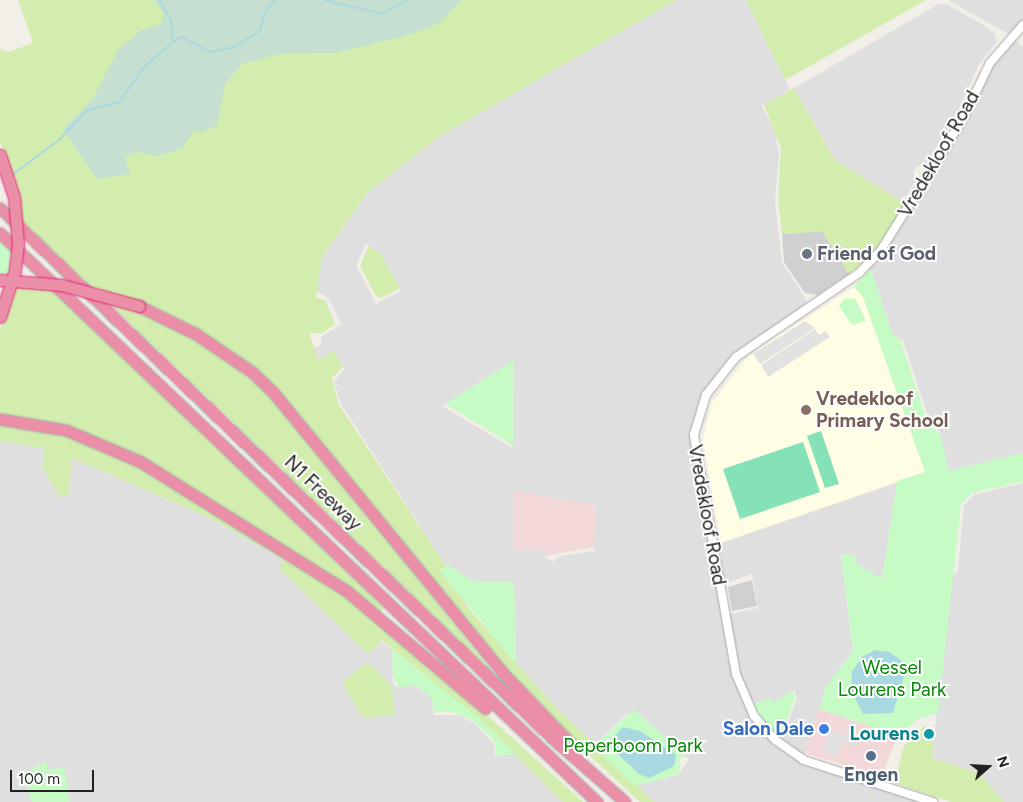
<!DOCTYPE html>
<style>
body{margin:0}
#map{position:relative;width:1023px;height:802px;overflow:hidden;background:#f2eee8;font-family:Figtree,sans-serif}
div>[style]{position:absolute}
[style*='--x']{left:calc(var(--x)*1px);top:calc(var(--y)*1px);width:calc(var(--w)*1px);rotate:calc(var(--a)*1deg)}
.residential>*{inset:0;background:#e0dfdf}
.commercial>*{inset:0;background:#f3d8d9}
.education>*{inset:0;background:#fffde4}
.religious>*{inset:0;background:#d0d0d0}
.grass>*{inset:0;background:#d2edae}
.wetland>*{inset:0;background:#c5e0d1}
.park>*{inset:0;background:#c6fbc6}
.pitch>*{inset:0;background:#85e2b6}
.parking>*{inset:0;background:#e2e2e2}
.water>*{inset:0;background:#a8d8e0}
.stream>*{height:2px;margin:-1px;padding:0 1px;transform-origin:1px;border-radius:1px;background:#a8d8e0}
.roads{filter:drop-shadow(0 0 1px #a9a9a9) drop-shadow(0 0 1px #a9a9a9)}
.minor>*{height:8px;margin:-4px;padding:0 4px;transform-origin:4px;border-radius:4px;background:#fff}
.highway>*{height:11px;margin:-5.5px;padding:0 5.5px;transform-origin:5.5px;border-radius:5.5px;background:#ea8fa7}
.bridges{filter:drop-shadow(0 0 1px #e12475) drop-shadow(0 0 1px #e12475)}
.highway-bridge>*{height:11px;margin:-5.5px;padding:0 5.5px;transform-origin:5.5px;border-radius:5.5px;background:#ea8fa7}
.dots>*{width:14px;height:14px;translate:-50% -50%;box-sizing:border-box;border:2px solid #fff;border-radius:50%}
span{translate:-50% -50%;white-space:nowrap;text-align:center;line-height:1.15;-webkit-text-stroke:4px #fff;paint-order:stroke}
.street-label{font-size:19px;color:#222}
.worship-label{font-size:19px;color:#5b616d;font-weight:700}
.left{translate:0 -50%;text-align:left}
.education-label{font-size:19px;color:#785e54;font-weight:700}
.park-label{font-size:19px;color:#088708}
.shop-label{font-size:19px;color:#366cbe;font-weight:700}
.right{translate:-100% -50%;text-align:right}
.culture-label{font-size:19px;color:#0d838f;font-weight:700}
.service-label{font-size:19px;color:#4e5e75;font-weight:700}
.north{position:absolute;left:963px;top:742px;width:50px;height:50px;-webkit-text-stroke:4px #fff;paint-order:stroke;rotate:71deg;font-size:14px;font-weight:700;line-height:20px;text-align:center;color:#222}
.north::after{content:'';display:block;margin:auto;width:18px;height:22px;background:#222;clip-path:polygon(50% 0,100% 100%,50% 72%,0 100%)}
.scale{position:absolute;left:10px;top:770px;width:84px;height:22px;box-sizing:border-box;border:2px solid #222;border-top:0;padding-left:6px;font-size:15px;line-height:18px;white-space:nowrap;color:#222;-webkit-text-stroke:4px #fff;paint-order:stroke}
</style>
<div id="map">
<div class="residential">
<i style="clip-path:polygon(evenodd,676px 0,746px 0,790px 90px,762px 106px,774px 130px,779px 154px,775px 202px,782px 262px,810px 306px,722px 371px,694px 425px,711px 546px,897px 483px,882px 579px,855px 563px,856px 556px,841px 554px,853px 651px,826px 687px,802px 759px,921px 799px,920px 802px,654px 802px,635px 786px,679px 774px,689px 759px,659px 735px,661px 732px,628px 713px,593px 746px,516px 664px,514px 582px,474px 582px,446px 566px,341px 404px,334px 382px,344px 369px,334px 351px,318px 360px,314px 348px,321px 345px,322px 336px,342px 324px,328px 298px,316px 291px,322px 257px,367px 193px,440px 136px,676px 0,366px 243px,381px 254px,401px 291px,376px 304px,356px 266px,366px 243px,676px 0,511px 362px,514px 363px,512px 448px,442px 406px,511px 362px,676px 0,594px 547px,595px 551px,560px 556px,552px 562px,545px 556px,545px 550px,594px 547px,676px 0,752px 574px,758px 608px,724px 615px,719px 586px,752px 574px,676px 0,794px 690px,797px 698px,780px 745px,749px 707px,770px 698px,773px 703px,794px 690px)"></i>
<i style="clip-path:polygon(948px 0,1023px 0,1023px 24px,1012px 36px)"></i>
<i style="clip-path:polygon(939px 4px,946px 4px,983px 25px,995px 34px,997px 42px,979px 64px,957px 113px,925px 166px,917px 166px,913px 173px,916px 180px,902px 202px,835px 160px,794px 88px)"></i>
<i style="clip-path:polygon(1012px 36px,1023px 47px,1023px 453px,949px 471px,939px 431px,930px 422px,903px 340px,893px 335px,869px 264px,963px 119px,985px 71px)"></i>
<i style="clip-path:polygon(0 441px,45px 449px,60px 497px,69px 493px,71px 458px,210px 518px,284px 560px,279px 568px,392px 649px,395px 675px,391px 680px,396px 687px,416px 685px,432px 698px,434px 715px,458px 715px,474px 723px,494px 744px,495px 756px,515px 754px,562px 802px,0 802px)"></i>
<i style="clip-path:polygon(1023px 483px,1023px 802px,1004px 802px,979px 773px,932px 758px,951px 577px,958px 571px,964px 505px,974px 495px)"></i>
</div>
<div class="commercial">
<i style="clip-path:polygon(514px 491px,596px 505px,594px 547px,545px 556px,545px 550px,514px 550px)"></i>
<i style="clip-path:polygon(819px 709px,898px 736px,884px 770px,878px 775px,804px 753px)"></i>
</div>
<div class="education">
<i style="clip-path:polygon(854px 287px,863px 297px,925px 472px,721px 543px,703px 439px,712px 403px,745px 360px,760px 348px)"></i>
</div>
<div class="religious">
<i style="clip-path:polygon(822px 231px,849px 274px,818px 295px,805px 293px,784px 262px,782px 234px)"></i>
<i style="clip-path:polygon(752px 580px,757px 606px,732px 611px,728px 587px)"></i>
</div>
<div class="grass">
<i style="clip-path:polygon(18px 0,676px 0,440px 136px,367px 193px,322px 257px,316px 298px,325px 300px,335px 324px,322px 333px,309px 333px,318px 360px,334px 351px,343px 367px,332px 378px,339px 405px,446px 566px,440px 570px,475px 616px,552px 703px,654px 802px,640px 802px,559px 727px,498px 660px,281px 392px,236px 354px,185px 322px,148px 304px,90px 286px,22px 221px,17px 184px,0 142px,0 49px,9px 52px,33px 43px)"></i>
<i style="clip-path:polygon(746px 0,926px 0,785px 80px)"></i>
<i style="clip-path:polygon(794px 88px,835px 160px,906px 204px,877px 249px,849px 274px,822px 231px,782px 234px,778px 200px,781px 148px,764px 105px)"></i>
<i style="clip-path:polygon(369px 246px,381px 254px,400px 288px,381px 298px,376px 296px,360px 266px)"></i>
<i style="clip-path:polygon(18px 284px,50px 287px,384px 608px,379px 613px,126px 450px,0 416px,0 330px)"></i>
<i style="clip-path:polygon(105px 299px,146px 313px,206px 344px,274px 399px,496px 676px)"></i>
<i style="clip-path:polygon(0 423px,48px 429px,113px 450px,331px 584px,446px 678px,583px 802px,562px 802px,488px 727px,382px 640px,368px 654px,279px 568px,284px 560px,210px 518px,72px 458px,69px 494px,60px 497px,42px 467px,45px 449px,0 441px)"></i>
<i style="clip-path:polygon(364px 664px,371px 665px,392px 686px,395px 715px,363px 718px,342px 683px)"></i>
<i style="clip-path:polygon(926px 724px,924px 740px,934px 741px,932px 758px,979px 773px,1004px 802px,951px 802px,894px 783px,904px 746px)"></i>
</div>
<div class="wetland">
<i style="clip-path:polygon(154px 0,461px 0,441px 22px,416px 33px,335px 53px,279px 54px,242px 64px,225px 84px,217px 125px,203px 132px,194px 130px,182px 149px,157px 156px,137px 152px,125px 157px,130px 174px,97px 179px,63px 130px,93px 98px,118px 50px,141px 30px,160px 24px,164px 14px)"></i>
</div>
<div class="park">
<i style="clip-path:polygon(0 241px,11px 252px,8px 274px,0 274px)"></i>
<i style="clip-path:polygon(870px 268px,893px 335px,900px 339px,928px 424px,940px 434px,949px 471px,1023px 453px,1023px 481px,972px 493px,961px 504px,938px 713px,916px 720px,900px 736px,819px 709px,826px 687px,853px 651px,841px 554px,856px 556px,855px 563px,882px 579px,897px 481px,925px 472px,863px 297px,854px 287px)"></i>
<i style="clip-path:polygon(855px 298px,866px 321px,852px 325px,839px 306px,844px 299px)"></i>
<i style="clip-path:polygon(511px 362px,514px 362px,513px 445px,445px 404px)"></i>
<i style="clip-path:polygon(448px 565px,474px 582px,514px 582px,516px 664px,440px 571px)"></i>
<i style="clip-path:polygon(392px 649px,480px 719px,515px 754px,497px 757px,494px 741px,472px 720px,450px 711px,433px 713px,432px 698px,416px 686px,399px 687px,393px 677px)"></i>
<i style="clip-path:polygon(792px 691px,795px 697px,783px 733px,775px 735px,752px 705px,770px 698px,773px 703px)"></i>
<i style="clip-path:polygon(634px 710px,687px 757px,680px 757px,679px 774px,635px 786px,593px 746px)"></i>
<i style="clip-path:polygon(46px 761px,48px 770px,64px 767px,70px 802px,32px 802px,22px 775px)"></i>
</div>
<div class="pitch">
<i style="clip-path:polygon(821px 431px,839px 484px,825px 488px,807px 436px)"></i>
<i style="clip-path:polygon(803px 442px,820px 492px,740px 519px,723px 469px)"></i>
</div>
<div class="parking">
<i style="clip-path:polygon(805px 321px,815px 328px,760px 364px,753px 354px)"></i>
<i style="clip-path:polygon(815px 329px,819px 335px,826px 331px,830px 337px,768px 377px,761px 365px)"></i>
<i style="clip-path:polygon(829px 731px,857px 738px,855px 745px,842px 741px,837px 757px,822px 751px)"></i>
</div>
<div class="water">
<i style="clip-path:polygon(875px 650px,889px 652px,901px 660px,905px 673px,893px 713px,863px 714px,851px 690px,852px 672px,862px 657px)"></i>
<i style="clip-path:polygon(623px 727px,640px 731px,676px 755px,674px 766px,649px 778px,639px 774px,611px 748px,609px 742px)"></i>
</div>
<div class="stream">
<i style="--x:159;--y:0;--w:23;--a:59"></i>
<i style="--x:171;--y:20;--w:21;--a:85"></i>
<i style="--x:325;--y:0;--w:59;--a:13.8"></i>
<i style="--x:382;--y:14;--w:29;--a:-29"></i>
<i style="--x:12;--y:175;--w:59;--a:-36.7"></i>
<i style="--x:59;--y:140;--w:40;--a:-47"></i>
<i style="--x:86;--y:111;--w:34;--a:-15"></i>
<i style="--x:119;--y:102;--w:46;--a:-53.9"></i>
<i style="--x:146;--y:65;--w:35;--a:-40"></i>
<i style="--x:173;--y:42;--w:9;--a:-32"></i>
<i style="--x:181;--y:37;--w:34;--a:27"></i>
<i style="--x:211;--y:52;--w:24;--a:-12"></i>
<i style="--x:234;--y:47;--w:31;--a:-32"></i>
<i style="--x:260;--y:31;--w:21;--a:-73"></i>
<i style="--x:266;--y:11;--w:14;--a:-51"></i>
</div>
<div class="roads">
<div class="minor">
<i style="--x:933;--y:802;--w:136;--a:-162"></i>
<i style="--x:804;--y:760;--w:35;--a:-145"></i>
<i style="--x:775;--y:740;--w:32;--a:-131"></i>
<i style="--x:754;--y:716;--w:46;--a:-113.2"></i>
<i style="--x:736;--y:674;--w:243;--a:-100"></i>
<i style="--x:694;--y:435;--w:42;--a:-73.3"></i>
<i style="--x:706;--y:395;--w:48;--a:-51.7"></i>
<i style="--x:736;--y:357;--w:149;--a:-34.3"></i>
<i style="--x:859;--y:273;--w:32;--a:-46"></i>
<i style="--x:881;--y:250;--w:155;--a:-58"></i>
<i style="--x:963;--y:119;--w:62;--a:-64.3"></i>
<i style="--x:990;--y:63;--w:50;--a:-49"></i>
</div>
<div class="highway">
<i style="--x:0;--y:208;--w:764;--a:43.83"></i>
<i style="--x:551;--y:737;--w:98;--a:41.3"></i>
<i style="--x:0;--y:233;--w:825;--a:43.62"></i>
<i style="--x:139;--y:306;--w:64;--a:26.2"></i>
<i style="--x:196;--y:334;--w:68;--a:34.2"></i>
<i style="--x:252;--y:372;--w:29;--a:44"></i>
<i style="--x:273;--y:392;--w:362;--a:50.7"></i>
<i style="--x:502;--y:672;--w:104;--a:46.2"></i>
<i style="--x:0;--y:419;--w:67;--a:9.5"></i>
<i style="--x:66;--y:430;--w:82;--a:23.1"></i>
<i style="--x:141;--y:462;--w:244;--a:32.1"></i>
<i style="--x:348;--y:592;--w:180;--a:40.3"></i>
</div>
</div>
<div class="bridges">
<div class="highway-bridge">
<i style="--x:0;--y:155;--w:44;--a:71.6"></i>
<i style="--x:14;--y:197;--w:47;--a:85.1"></i>
<i style="--x:18;--y:244;--w:26;--a:97"></i>
<i style="--x:15;--y:270;--w:49;--a:107.7"></i>
<i style="--x:0;--y:280;--w:62;--a:4.6"></i>
<i style="--x:62;--y:285;--w:80;--a:15.3"></i>
</div>
</div>
<div class="dots">
<i style="left:807px;top:254px;background:#6b7280"></i>
<i style="left:806px;top:410px;background:#8d6e63"></i>
<i style="left:824px;top:729px;background:#3f7fe0"></i>
<i style="left:929px;top:734px;background:#0f9aa8"></i>
<i style="left:871px;top:756px;background:#5c6f8a"></i>
</div>
<div class="street-label">
<span style="left:939px;top:154px;rotate:-60deg">Vredekloof Road</span>
<span style="left:323px;top:493px;rotate:44deg">N1 Freeway</span>
<span style="left:707px;top:515px;rotate:80deg">Vredekloof Road</span>
</div>
<div class="worship-label">
<span class="left" style="left:817px;top:254px">Friend of God</span>
</div>
<div class="education-label">
<span class="left" style="left:816px;top:410px">Vredekloof<br>Primary School</span>
</div>
<div class="park-label">
<span style="left:892px;top:679px">Wessel<br>Lourens Park</span>
<span style="left:633px;top:746px">Peperboom Park</span>
</div>
<div class="shop-label">
<span class="right" style="left:814px;top:729px">Salon Dale</span>
</div>
<div class="culture-label">
<span class="right" style="left:919px;top:734px">Lourens</span>
</div>
<div class="service-label">
<span style="left:871px;top:775px">Engen</span>
</div>
<div class="north">N</div>
<div class="scale">100 m</div>
</div>
